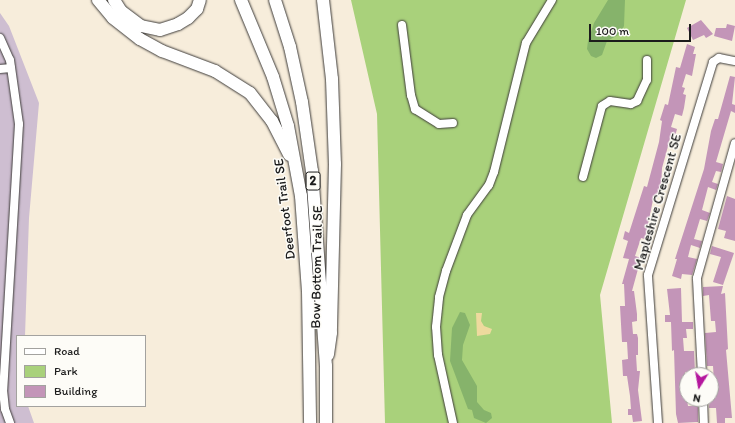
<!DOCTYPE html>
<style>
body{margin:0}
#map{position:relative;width:735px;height:423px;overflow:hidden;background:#f7eddb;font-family:Itim,sans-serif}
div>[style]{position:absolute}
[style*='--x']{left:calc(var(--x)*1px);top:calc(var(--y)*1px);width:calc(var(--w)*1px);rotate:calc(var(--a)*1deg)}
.industrial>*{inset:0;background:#cebed1}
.green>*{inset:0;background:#a9d17b}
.forest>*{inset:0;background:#86b36b}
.sand>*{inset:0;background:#eeda9e}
.building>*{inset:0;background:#c395b8}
.roads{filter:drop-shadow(0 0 1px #3d3b39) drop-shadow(0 0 1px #3d3b39)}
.minor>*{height:8px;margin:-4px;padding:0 4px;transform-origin:4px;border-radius:4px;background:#fff}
.highway>*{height:12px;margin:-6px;padding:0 6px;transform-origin:6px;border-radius:6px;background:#fff}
span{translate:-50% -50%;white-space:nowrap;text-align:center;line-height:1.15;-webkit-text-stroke:3px #fdfcf7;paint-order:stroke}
.shield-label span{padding:1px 3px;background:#fdfcf7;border:1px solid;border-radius:3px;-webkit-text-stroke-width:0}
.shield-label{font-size:13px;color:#1c1c1c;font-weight:700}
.street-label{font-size:14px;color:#1c1c1c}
.legend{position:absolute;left:16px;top:335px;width:130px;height:72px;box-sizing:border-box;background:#fdfcf7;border:1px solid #a3a29f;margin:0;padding:5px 7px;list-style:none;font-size:12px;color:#1c1c1c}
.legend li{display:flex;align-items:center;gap:8px;height:20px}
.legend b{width:20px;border:1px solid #a3a29f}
.north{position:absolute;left:679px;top:367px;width:40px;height:40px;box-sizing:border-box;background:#fdfcf7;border:1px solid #a3a29f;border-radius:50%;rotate:191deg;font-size:11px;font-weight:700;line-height:16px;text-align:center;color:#1c1c1c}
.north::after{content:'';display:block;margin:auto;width:14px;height:18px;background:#b5179e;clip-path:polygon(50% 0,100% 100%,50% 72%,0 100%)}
.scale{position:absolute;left:589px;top:24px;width:102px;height:18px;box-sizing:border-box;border:2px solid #1c1c1c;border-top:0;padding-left:5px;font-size:12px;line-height:14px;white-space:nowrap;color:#1c1c1c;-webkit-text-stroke:3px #fdfcf7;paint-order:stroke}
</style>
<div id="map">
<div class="industrial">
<i style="clip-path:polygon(0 13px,9px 26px,39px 103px,29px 218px,25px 336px,17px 336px,17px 406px,28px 406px,34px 423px,0 423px)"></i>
</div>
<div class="green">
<i style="clip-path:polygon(351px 0,686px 0,600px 295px,612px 423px,385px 423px,377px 114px)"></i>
</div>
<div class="forest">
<i style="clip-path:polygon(608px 0,625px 0,624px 26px,620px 34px,607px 41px,602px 55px,596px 58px,591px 56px,587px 49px,588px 41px,594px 23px)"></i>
<i style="clip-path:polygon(460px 312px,465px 313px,470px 325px,463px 345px,462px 360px,477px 386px,477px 402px,484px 410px,491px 413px,492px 418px,486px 423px,474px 418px,472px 410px,468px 409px,450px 361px,452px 328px)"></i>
</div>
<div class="sand">
<i style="clip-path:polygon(476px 313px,482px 313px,481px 321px,484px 326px,492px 329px,490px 334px,477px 336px)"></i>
</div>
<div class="building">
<i style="clip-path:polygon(701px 20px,713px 34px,706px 38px,704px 35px,693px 40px,687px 28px)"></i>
<i style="clip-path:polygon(727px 24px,735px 26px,732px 41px,714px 36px,716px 28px,726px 28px)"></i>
<i style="clip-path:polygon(687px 44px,695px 47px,693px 54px,696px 54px,692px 76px,686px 74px,682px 87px,685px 88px,683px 94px,686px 95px,684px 108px,682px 116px,675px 114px,671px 127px,677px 129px,674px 140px,670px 139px,662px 168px,661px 188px,658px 196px,654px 195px,645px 239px,641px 238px,635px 256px,641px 258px,632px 291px,634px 291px,637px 314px,637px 321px,632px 322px,633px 334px,637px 334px,638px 338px,638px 355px,636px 355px,637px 371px,640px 371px,638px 390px,642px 421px,633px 422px,632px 415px,628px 415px,628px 409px,631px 409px,630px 396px,627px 376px,623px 376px,622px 360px,628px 359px,627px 342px,622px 342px,620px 306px,625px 306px,624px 284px,622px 284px,629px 259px,623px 258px,628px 241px,623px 239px,625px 231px,629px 233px,644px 186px,647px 187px,659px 142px,662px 121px,660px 120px,665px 104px,668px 105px,676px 67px,680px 68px)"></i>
<i style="clip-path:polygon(730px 76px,735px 77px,732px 104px,735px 105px,735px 113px,731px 111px,716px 162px,723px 164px,721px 172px,716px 171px,712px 182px,718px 184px,716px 190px,708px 187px,702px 210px,710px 213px,707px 221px,700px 219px,694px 239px,702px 241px,700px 248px,691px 245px,688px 257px,697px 259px,692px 275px,682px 274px,681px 279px,672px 276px,677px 259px,675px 259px,704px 169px,711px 131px,715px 119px,718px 119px)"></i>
<i style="clip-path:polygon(727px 196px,735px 199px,735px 241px,724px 238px,726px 231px,718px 229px)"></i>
<i style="clip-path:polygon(712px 246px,734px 253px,723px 285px,713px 282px,721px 257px,710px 254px)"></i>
<i style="clip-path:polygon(723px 286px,721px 294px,725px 293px,728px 349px,726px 350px,732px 418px,725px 418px,725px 423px,717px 423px,716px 408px,709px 408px,711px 383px,714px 383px,713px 366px,707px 366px,705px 333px,716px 332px,715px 321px,711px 321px,709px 295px,703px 296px,703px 287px)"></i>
<i style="clip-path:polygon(681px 288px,682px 322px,693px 322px,693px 329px,686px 329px,687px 338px,683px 338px,684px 351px,694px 351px,695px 372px,685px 372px,687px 399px,688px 406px,698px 406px,698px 422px,678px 423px,676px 414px,674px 350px,672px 351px,671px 322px,665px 322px,665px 315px,670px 315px,667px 289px)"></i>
</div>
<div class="roads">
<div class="minor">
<i style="--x:402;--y:25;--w:71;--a:82.7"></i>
<i style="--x:411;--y:95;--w:15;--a:74"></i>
<i style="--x:415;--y:109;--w:28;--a:32"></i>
<i style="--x:439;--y:124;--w:14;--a:-4"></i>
<i style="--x:0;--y:38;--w:24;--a:66"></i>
<i style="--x:10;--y:60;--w:65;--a:82"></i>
<i style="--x:19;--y:124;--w:266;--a:93.4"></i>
<i style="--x:3;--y:390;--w:19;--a:84"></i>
<i style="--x:5;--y:409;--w:15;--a:70"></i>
<i style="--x:0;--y:69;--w:11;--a:-5"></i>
<i style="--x:583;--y:177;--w:73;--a:-75"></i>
<i style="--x:602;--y:106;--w:9;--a:-32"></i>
<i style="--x:610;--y:101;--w:21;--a:8"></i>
<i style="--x:631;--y:104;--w:7;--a:-27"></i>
<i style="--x:637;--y:101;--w:23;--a:-65"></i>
<i style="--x:647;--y:80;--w:20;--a:-90"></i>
<i style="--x:702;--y:375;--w:97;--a:-93"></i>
<i style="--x:697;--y:278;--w:140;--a:-74.3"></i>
<i style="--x:703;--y:399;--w:24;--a:88"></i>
<i style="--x:453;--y:423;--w:70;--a:-102.4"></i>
<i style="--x:438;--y:355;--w:28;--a:-94"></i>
<i style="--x:436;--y:327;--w:30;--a:-84"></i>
<i style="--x:439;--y:297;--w:27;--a:-75"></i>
<i style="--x:446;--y:271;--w:60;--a:-69.4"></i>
<i style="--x:467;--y:215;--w:37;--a:-54"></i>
<i style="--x:489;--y:185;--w:14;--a:-69"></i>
<i style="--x:494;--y:172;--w:133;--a:-76.1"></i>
<i style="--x:526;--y:43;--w:50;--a:-58.8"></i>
<i style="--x:658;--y:423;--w:148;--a:-93.9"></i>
<i style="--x:648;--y:275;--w:223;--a:-73"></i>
<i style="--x:713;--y:62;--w:7;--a:-34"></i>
<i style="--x:719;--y:58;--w:16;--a:11"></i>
</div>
<div class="highway">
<i style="--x:98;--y:0;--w:23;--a:50"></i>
<i style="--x:113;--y:18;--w:34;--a:38"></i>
<i style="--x:140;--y:39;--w:25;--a:29"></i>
<i style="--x:162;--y:51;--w:57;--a:20.7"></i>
<i style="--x:215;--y:71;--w:41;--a:32.2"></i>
<i style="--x:250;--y:93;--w:36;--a:52"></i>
<i style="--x:272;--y:121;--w:38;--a:63"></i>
<i style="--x:114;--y:0;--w:13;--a:58"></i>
<i style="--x:121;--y:11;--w:25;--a:37"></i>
<i style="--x:141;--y:26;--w:19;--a:12"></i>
<i style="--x:160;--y:30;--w:19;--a:-18"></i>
<i style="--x:178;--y:24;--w:12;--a:-31"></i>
<i style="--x:188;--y:18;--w:13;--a:-45"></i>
<i style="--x:197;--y:9;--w:9;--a:-72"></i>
<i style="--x:241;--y:0;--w:83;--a:67.4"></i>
<i style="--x:273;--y:77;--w:51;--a:73"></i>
<i style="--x:288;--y:126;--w:71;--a:79.5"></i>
<i style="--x:301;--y:196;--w:95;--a:85.8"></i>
<i style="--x:308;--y:291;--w:132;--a:89.1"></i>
<i style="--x:275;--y:0;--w:49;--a:72.3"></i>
<i style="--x:290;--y:47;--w:56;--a:77.7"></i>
<i style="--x:302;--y:102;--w:70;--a:81.8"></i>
<i style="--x:312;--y:171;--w:196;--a:85.9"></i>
<i style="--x:326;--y:366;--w:57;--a:90"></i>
<i style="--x:323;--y:0;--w:80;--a:83.5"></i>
<i style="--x:332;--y:79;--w:85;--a:88"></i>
<i style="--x:335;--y:164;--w:169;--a:91.4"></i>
<i style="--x:331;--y:333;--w:22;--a:98"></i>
</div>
</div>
<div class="shield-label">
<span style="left:313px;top:181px">2</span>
</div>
<div class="street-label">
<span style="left:658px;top:202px;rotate:-74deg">Mapleshire Crescent SE</span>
<span style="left:285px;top:209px;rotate:-97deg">Deerfoot Trail SE</span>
<span style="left:317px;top:267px;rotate:-89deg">Bow Bottom Trail SE</span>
</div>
<ul class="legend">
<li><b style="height:5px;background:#fff"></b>Road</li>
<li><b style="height:11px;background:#a9d17b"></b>Park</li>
<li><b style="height:11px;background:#c395b8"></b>Building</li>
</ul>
<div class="north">N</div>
<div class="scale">100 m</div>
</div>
